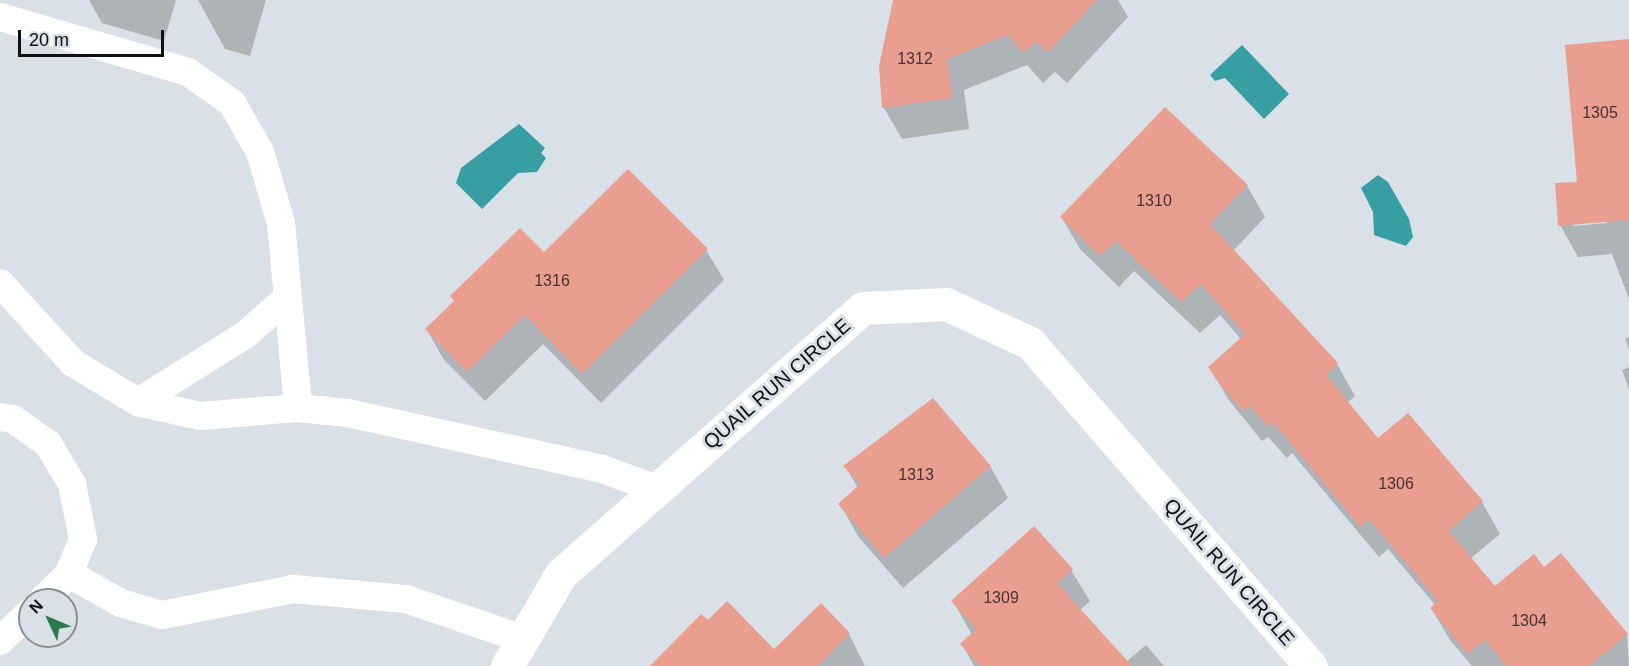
<!DOCTYPE html>
<style>
body{margin:0}
#map{position:relative;width:1629px;height:666px;overflow:hidden;background:#dae0e7;font-family:Helvetica,sans-serif}
div>[style]{position:absolute}
[style*='--x']{left:calc(var(--x)*1px);top:calc(var(--y)*1px);width:calc(var(--w)*1px);rotate:calc(var(--a)*1deg)}
.water>*{inset:0;background:#379ea4}
.shadow>*{inset:0;background:#0003}
.building>*{inset:0;background:#e99e8f}
.lane>*{height:28px;margin:-14px;padding:0 14px;transform-origin:14px;border-radius:14px;background:#fff}
.street>*{height:33px;margin:-16.5px;padding:0 16.5px;transform-origin:16.5px;border-radius:16.5px;background:#fff}
span{translate:-50% -50%;white-space:nowrap;text-align:center;line-height:1.15;-webkit-text-stroke:6px #dae0e7;paint-order:stroke}
.number-label{font-size:16px;color:#453432}
.number-label span{-webkit-text-stroke-width:0}
.street-label{font-size:20px;color:#0e1013}
.north{position:absolute;left:18px;top:588px;width:60px;height:60px;box-sizing:border-box;background:#dae0e7;border:2px solid #888d92;border-radius:50%;rotate:314deg;font-size:16px;font-weight:700;line-height:24px;text-align:center;color:#0e1013}
.north::after{content:'';display:block;margin:auto;width:21px;height:27px;background:#287b4d;clip-path:polygon(50% 0,100% 100%,50% 72%,0 100%)}
.scale{position:absolute;left:18px;top:30px;width:146px;height:27px;box-sizing:border-box;border:3px solid #0e1013;border-top:0;padding-left:8px;font-size:18px;line-height:21px;white-space:nowrap;color:#0e1013;-webkit-text-stroke:4px #dae0e7;paint-order:stroke}
</style>
<div id="map">
<div class="water">
<i style="clip-path:polygon(1242px 45px,1289px 94px,1264px 119px,1225px 78px,1215px 81px,1210px 75px)"></i>
<i style="clip-path:polygon(519px 124px,545px 148px,541px 153px,546px 158px,537px 172px,518px 173px,482px 209px,456px 183px,461px 168px)"></i>
<i style="clip-path:polygon(1378px 175px,1388px 182px,1409px 219px,1413px 237px,1406px 246px,1374px 235px,1373px 212px,1361px 188px)"></i>
</div>
<div class="shadow">
<i style="clip-path:polygon(89px 0,176px 0,164px 41px,102px 23px)"></i>
<i style="clip-path:polygon(198px 0,266px 0,250px 56px,225px 49px)"></i>
<i style="clip-path:polygon(895px 0,1118px 0,1128px 17px,1067px 83px,1055px 72px,1043px 83px,1027px 65px,964px 90px,969px 129px,902px 139px,884px 108px,880px 66px)"></i>
<i style="clip-path:polygon(evenodd,1629px 41px,1629px 299px,1612px 254px,1578px 257px,1560px 225px,1629px 41px,1606px 220px,1607px 223px,1573px 226px,1573px 223px,1606px 220px)"></i>
<i style="clip-path:polygon(1247px 186px,1265px 217px,1233px 251px,1337px 364px,1355px 396px,1347px 403px,1378px 440px,1408px 415px,1482px 502px,1500px 534px,1470px 559px,1495px 588px,1544px 569px,1627px 635px,1629px 666px,1472px 666px,1450px 640px,1431px 608px,1435px 605px,1388px 549px,1379px 557px,1292px 453px,1287px 458px,1268px 437px,1262px 441px,1228px 399px,1210px 367px,1241px 339px,1220px 315px,1200px 333px,1134px 271px,1119px 287px,1080px 249px,1062px 218px)"></i>
<i style="clip-path:polygon(706px 250px,724px 280px,601px 403px,543px 344px,485px 401px,444px 360px,427px 330px,544px 254px)"></i>
<i style="clip-path:polygon(1629px 337px,1629px 349px,1625px 339px)"></i>
<i style="clip-path:polygon(1629px 367px,1629px 389px,1622px 370px)"></i>
<i style="clip-path:polygon(845px 466px,990px 466px,1008px 498px,903px 588px,858px 536px,840px 504px,858px 488px)"></i>
<i style="clip-path:polygon(1071px 570px,1090px 601px,1080px 610px,1126px 662px,1146px 645px,1164px 666px,974px 666px,962px 644px,972px 635px,953px 601px)"></i>
<i style="clip-path:polygon(821px 605px,849px 634px,865px 666px,652px 666px,708px 622px,774px 651px)"></i>
</div>
<div class="building">
<i style="clip-path:polygon(893px 0,1097px 0,1048px 52px,1036px 42px,1024px 53px,1008px 35px,947px 59px,952px 98px,882px 108px,879px 66px)"></i>
<i style="clip-path:polygon(1629px 39px,1629px 220px,1558px 226px,1555px 183px,1577px 182px,1565px 45px)"></i>
<i style="clip-path:polygon(1165px 107px,1248px 185px,1210px 224px,1338px 363px,1326px 375px,1378px 438px,1408px 413px,1483px 501px,1449px 531px,1495px 586px,1534px 554px,1544px 567px,1561px 553px,1628px 634px,1589px 666px,1507px 666px,1485px 640px,1468px 654px,1430px 608px,1438px 601px,1369px 519px,1360px 527px,1274px 423px,1269px 427px,1249px 406px,1243px 411px,1220px 385px,1208px 367px,1245px 334px,1201px 284px,1181px 302px,1116px 241px,1100px 256px,1060px 217px)"></i>
<i style="clip-path:polygon(628px 169px,708px 249px,582px 374px,525px 315px,467px 372px,425px 329px,454px 301px,450px 296px,520px 228px,544px 252px)"></i>
<i style="clip-path:polygon(933px 398px,991px 466px,884px 558px,838px 504px,860px 484px,843px 466px)"></i>
<i style="clip-path:polygon(1034px 526px,1073px 569px,1057px 583px,1132px 666px,980px 666px,960px 644px,976px 629px,951px 601px)"></i>
<i style="clip-path:polygon(727px 601px,774px 649px,821px 603px,850px 633px,818px 666px,650px 666px,701px 614px,708px 620px)"></i>
</div>
<div class="lane">
<i style="--x:0;--y:17;--w:196;--a:16.3"></i>
<i style="--x:188;--y:72;--w:54;--a:35.2"></i>
<i style="--x:232;--y:103;--w:56;--a:60.3"></i>
<i style="--x:260;--y:152;--w:74;--a:73.5"></i>
<i style="--x:281;--y:223;--w:186;--a:84.7"></i>
<i style="--x:0;--y:283;--w:108;--a:47.6"></i>
<i style="--x:73;--y:363;--w:76;--a:31"></i>
<i style="--x:138;--y:402;--w:64;--a:12.7"></i>
<i style="--x:200;--y:416;--w:98;--a:-4.7"></i>
<i style="--x:298;--y:408;--w:50;--a:5.7"></i>
<i style="--x:348;--y:413;--w:260;--a:12.4"></i>
<i style="--x:602;--y:469;--w:59;--a:20"></i>
<i style="--x:138;--y:402;--w:126;--a:-32.1"></i>
<i style="--x:245;--y:335;--w:55;--a:-41.3"></i>
<i style="--x:0;--y:417;--w:13;--a:9"></i>
<i style="--x:13;--y:419;--w:43;--a:35.5"></i>
<i style="--x:48;--y:444;--w:47;--a:59"></i>
<i style="--x:72;--y:484;--w:56;--a:78.7"></i>
<i style="--x:83;--y:539;--w:38;--a:112"></i>
<i style="--x:69;--y:574;--w:37;--a:136"></i>
<i style="--x:69;--y:574;--w:60;--a:29.1"></i>
<i style="--x:121;--y:603;--w:43;--a:16.3"></i>
<i style="--x:162;--y:615;--w:134;--a:-11.2"></i>
<i style="--x:293;--y:589;--w:113;--a:5.1"></i>
<i style="--x:406;--y:599;--w:124;--a:18.9"></i>
<i style="--x:0;--y:641;--w:42;--a:-44"></i>
</div>
<div class="street">
<i style="--x:507;--y:666;--w:107;--a:-59.6"></i>
<i style="--x:561;--y:574;--w:402;--a:-41.4"></i>
<i style="--x:863;--y:308;--w:83;--a:-2.8"></i>
<i style="--x:946;--y:304;--w:93;--a:24.9"></i>
<i style="--x:1030;--y:343;--w:428;--a:49"></i>
</div>
<div class="number-label">
<span style="left:915px;top:59px">1312</span>
<span style="left:1600px;top:113px">1305</span>
<span style="left:1154px;top:201px">1310</span>
<span style="left:552px;top:281px">1316</span>
<span style="left:916px;top:475px">1313</span>
<span style="left:1396px;top:484px">1306</span>
<span style="left:1001px;top:598px">1309</span>
<span style="left:1529px;top:621px">1304</span>
</div>
<div class="street-label">
<span style="left:777px;top:384px;rotate:-41deg">QUAIL RUN CIRCLE</span>
<span style="left:1229px;top:572px;rotate:49deg">QUAIL RUN CIRCLE</span>
</div>
<div class="north">N</div>
<div class="scale">20 m</div>
</div>
